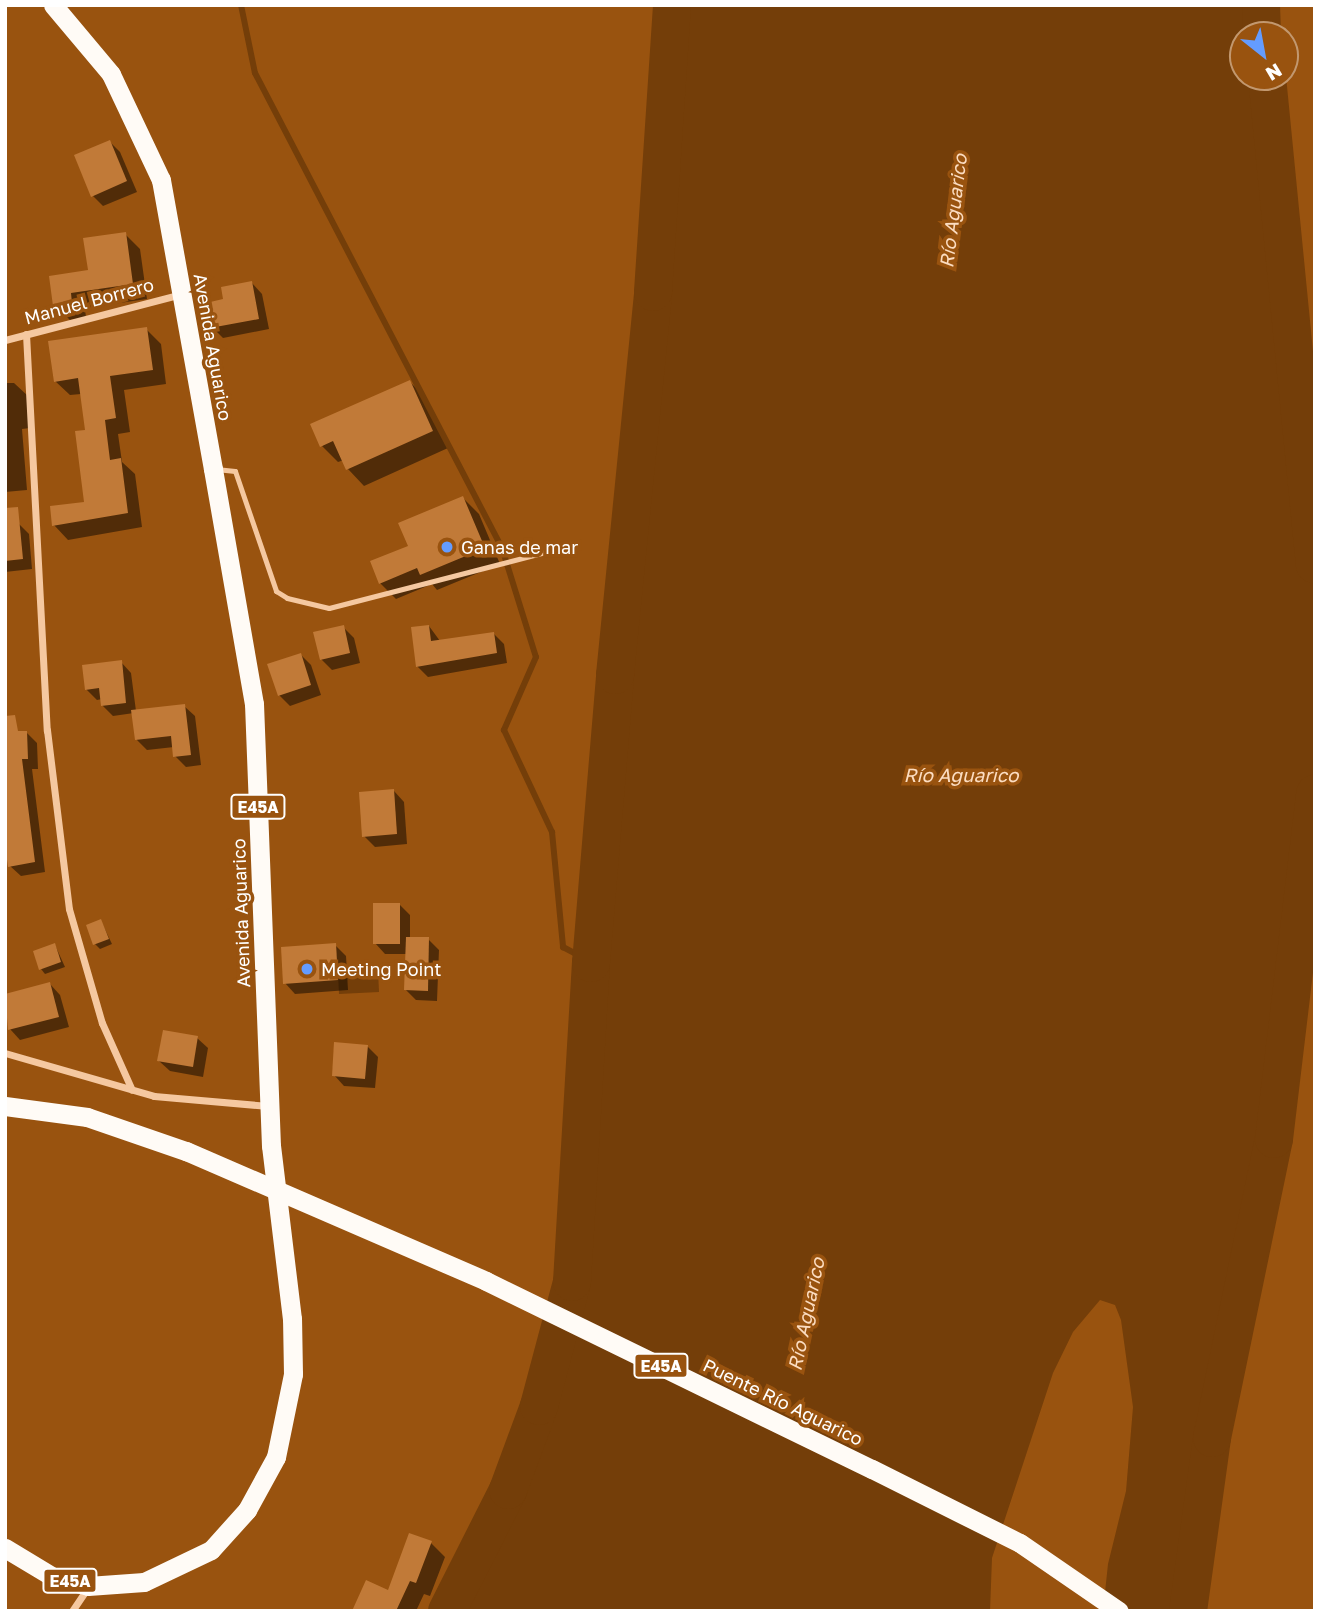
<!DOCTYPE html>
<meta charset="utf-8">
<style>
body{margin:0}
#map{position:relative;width:1320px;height:1616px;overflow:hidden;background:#99530f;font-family:"Golos Text",sans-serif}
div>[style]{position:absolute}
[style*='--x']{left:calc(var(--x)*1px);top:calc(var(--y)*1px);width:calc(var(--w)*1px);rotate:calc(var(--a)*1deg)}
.water>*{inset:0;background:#743e09}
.shadow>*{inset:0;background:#0007}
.stream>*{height:6px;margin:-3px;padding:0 3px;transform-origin:3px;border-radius:3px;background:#743e09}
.river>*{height:38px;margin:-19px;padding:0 19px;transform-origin:19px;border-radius:19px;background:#743e09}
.building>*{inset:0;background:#c17a38}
.service>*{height:5px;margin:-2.5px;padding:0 2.5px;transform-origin:2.5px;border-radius:2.5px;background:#f5c8a0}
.minor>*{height:7px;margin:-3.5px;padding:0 3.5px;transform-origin:3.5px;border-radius:3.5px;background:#f5c8a0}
.trunk>*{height:19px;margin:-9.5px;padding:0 9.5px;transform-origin:9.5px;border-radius:9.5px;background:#fffbf6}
.trunk-bridge>*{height:19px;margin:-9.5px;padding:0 9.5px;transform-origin:9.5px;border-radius:9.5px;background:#fffbf6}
.dots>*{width:19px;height:19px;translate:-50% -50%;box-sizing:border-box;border:4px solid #99530f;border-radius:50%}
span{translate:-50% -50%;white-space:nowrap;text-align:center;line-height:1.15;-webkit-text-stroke:7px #99530f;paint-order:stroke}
.shield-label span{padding:2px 5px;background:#99530f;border:2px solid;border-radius:5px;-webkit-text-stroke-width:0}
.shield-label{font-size:16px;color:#fff;font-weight:700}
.street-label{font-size:18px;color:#fff}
.poi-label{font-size:18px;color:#fff}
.left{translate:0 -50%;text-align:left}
.water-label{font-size:19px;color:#fcddc2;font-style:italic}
.frame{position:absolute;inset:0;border:7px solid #fff;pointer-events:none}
.north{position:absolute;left:1229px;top:21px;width:70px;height:70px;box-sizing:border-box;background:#99530f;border:2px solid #c2986f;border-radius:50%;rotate:149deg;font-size:19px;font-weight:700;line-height:28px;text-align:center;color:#fff}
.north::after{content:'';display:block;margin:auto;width:24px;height:32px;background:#649cff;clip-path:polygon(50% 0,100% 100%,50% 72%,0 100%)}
</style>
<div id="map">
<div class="water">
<i style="clip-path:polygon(672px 5px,1261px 5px,1262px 35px,1243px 35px,1243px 77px,1267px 77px,1313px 534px,1315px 793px,1274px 1139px,1212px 1438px,1188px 1611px,1103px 1611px,1108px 1564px,1126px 1491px,1133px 1407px,1121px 1320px,1115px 1305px,1100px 1300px,1073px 1332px,1053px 1373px,992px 1558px,990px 1611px,447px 1611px,508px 1490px,539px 1406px,572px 1282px,591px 963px,615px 675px,653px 292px)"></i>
<i style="clip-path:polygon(378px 970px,379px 992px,339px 994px,338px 972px)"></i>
</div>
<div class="shadow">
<i style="clip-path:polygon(110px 142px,120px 152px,137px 192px,103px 206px,93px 196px)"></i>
<i style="clip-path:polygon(125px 234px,140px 249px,147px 299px,85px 308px,86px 318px,70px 320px,55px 305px)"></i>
<i style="clip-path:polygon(252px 283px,262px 294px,269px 329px,223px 338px,212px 327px,225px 301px)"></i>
<i style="clip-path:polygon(146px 329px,161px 344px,166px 384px,124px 390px,130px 432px,118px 434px,122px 462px,135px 474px,142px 527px,68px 540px,54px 525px,86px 503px,87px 432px,81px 394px,70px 395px,55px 381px)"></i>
<i style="clip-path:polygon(410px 382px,426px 398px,448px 448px,364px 486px,348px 469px,344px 460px,338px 462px,322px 446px)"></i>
<i style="clip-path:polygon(5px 383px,14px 383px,28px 396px,30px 428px,22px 429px,27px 490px,5px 492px)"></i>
<i style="clip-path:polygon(463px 498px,479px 514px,500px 564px,437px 590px,432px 584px,396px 599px,380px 583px,410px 547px)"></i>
<i style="clip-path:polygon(18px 523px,29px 534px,32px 569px,5px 572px,5px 525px)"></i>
<i style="clip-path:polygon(429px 626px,440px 641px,494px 634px,504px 644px,507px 663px,428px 677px,417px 666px)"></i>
<i style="clip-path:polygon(343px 627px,354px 638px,360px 663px,332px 670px,321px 659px)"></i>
<i style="clip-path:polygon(301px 655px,311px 665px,321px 695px,290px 706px,279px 695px)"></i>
<i style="clip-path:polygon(121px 662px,131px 673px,136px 711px,184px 706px,195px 716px,201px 765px,186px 767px,175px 756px,174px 747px,147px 750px,137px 740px,134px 713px,113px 716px,102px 705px,102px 699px,97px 700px,86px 689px)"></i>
<i style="clip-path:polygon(26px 732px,37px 743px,38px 769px,32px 769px,45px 872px,21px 876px,10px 866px,6px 837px)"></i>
<i style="clip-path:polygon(394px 791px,404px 802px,407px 844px,375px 847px,364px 836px)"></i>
<i style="clip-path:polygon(400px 905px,410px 915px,410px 938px,428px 939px,439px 950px,437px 1001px,416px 1000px,406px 990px,407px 954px,385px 954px,375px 943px)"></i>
<i style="clip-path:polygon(101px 921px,112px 944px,100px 949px,95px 944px)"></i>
<i style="clip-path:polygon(55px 945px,65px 967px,45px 974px,41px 969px)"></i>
<i style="clip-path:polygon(335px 945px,346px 956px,348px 990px,295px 994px,285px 983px)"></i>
<i style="clip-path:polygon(50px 984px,60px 995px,69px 1027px,20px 1040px,10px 1029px,5px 996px)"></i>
<i style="clip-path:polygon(197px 1038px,208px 1048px,203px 1077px,170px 1071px,159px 1061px)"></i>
<i style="clip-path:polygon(367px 1046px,378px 1057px,375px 1088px,344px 1086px,334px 1075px)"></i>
<i style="clip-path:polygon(431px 1543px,445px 1557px,430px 1596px,424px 1594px,416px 1611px,354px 1611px,389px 1592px)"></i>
</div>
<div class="stream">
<i style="--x:241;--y:5;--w:69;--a:78.4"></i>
<i style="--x:255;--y:73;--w:535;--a:62.53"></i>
<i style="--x:502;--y:548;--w:114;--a:72.7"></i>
<i style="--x:536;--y:657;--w:80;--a:113.7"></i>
<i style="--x:504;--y:730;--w:113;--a:64.8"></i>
<i style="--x:552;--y:832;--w:116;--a:84.5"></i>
<i style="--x:563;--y:947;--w:40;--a:28"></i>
</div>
<div class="river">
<i style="--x:1261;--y:5;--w:30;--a:88"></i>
<i style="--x:1267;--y:77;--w:490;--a:84.4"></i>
<i style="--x:447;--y:1611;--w:136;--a:-63.2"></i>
<i style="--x:508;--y:1490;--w:90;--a:-69.7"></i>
<i style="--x:539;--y:1406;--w:128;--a:-75.1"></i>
<i style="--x:572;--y:1282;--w:320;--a:-86.6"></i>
<i style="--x:591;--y:963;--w:289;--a:-85.2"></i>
<i style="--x:615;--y:675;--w:385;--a:-84.3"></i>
<i style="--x:653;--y:292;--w:288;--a:-86.2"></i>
<i style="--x:1188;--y:1611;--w:175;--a:-82.1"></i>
<i style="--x:1212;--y:1438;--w:305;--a:-78.3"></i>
<i style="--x:1274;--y:1139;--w:348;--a:-83.2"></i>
</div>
<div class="building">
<i style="clip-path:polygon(110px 140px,127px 181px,91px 197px,74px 155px)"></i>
<i style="clip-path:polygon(126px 232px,133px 284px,71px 293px,72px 303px,53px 306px,49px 276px,88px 270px,83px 238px)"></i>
<i style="clip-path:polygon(252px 281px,259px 319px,210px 328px,206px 303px,223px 299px,221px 287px)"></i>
<i style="clip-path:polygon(147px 327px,153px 370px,110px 376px,116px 418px,105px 420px,110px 460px,121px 458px,128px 513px,52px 526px,50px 506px,84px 502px,75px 431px,85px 430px,78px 378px,54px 382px,48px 341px)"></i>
<i style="clip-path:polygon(410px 380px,433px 431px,346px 470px,333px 441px,320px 447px,310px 424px)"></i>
<i style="clip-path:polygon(463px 496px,485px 548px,420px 575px,417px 568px,379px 584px,370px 561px,408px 546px,398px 523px)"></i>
<i style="clip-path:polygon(18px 507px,23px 559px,5px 561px,5px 508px)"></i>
<i style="clip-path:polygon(344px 625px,350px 653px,320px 660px,313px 632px)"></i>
<i style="clip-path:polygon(429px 625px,431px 641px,494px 632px,497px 653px,416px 667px,411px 627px)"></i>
<i style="clip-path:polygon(301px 653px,311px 685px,278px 696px,267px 664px)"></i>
<i style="clip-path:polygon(122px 660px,126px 703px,101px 706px,99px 688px,85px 690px,82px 665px)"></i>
<i style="clip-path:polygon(185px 704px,191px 755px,173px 757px,171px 736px,135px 740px,131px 710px)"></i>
<i style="clip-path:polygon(15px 715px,18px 731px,27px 731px,28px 759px,22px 759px,35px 862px,8px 867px,5px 845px,5px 716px)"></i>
<i style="clip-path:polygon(394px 789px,397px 834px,362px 837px,359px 792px)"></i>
<i style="clip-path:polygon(373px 903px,400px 903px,400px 944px,373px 944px)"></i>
<i style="clip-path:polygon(101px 919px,109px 939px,93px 945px,86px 925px)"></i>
<i style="clip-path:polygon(406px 937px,429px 937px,428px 991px,404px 990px)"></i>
<i style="clip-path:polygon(55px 943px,61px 962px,39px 970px,33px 951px)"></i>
<i style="clip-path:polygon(336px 943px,338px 980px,283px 984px,281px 947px)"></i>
<i style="clip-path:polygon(50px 982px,59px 1017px,8px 1030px,5px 994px)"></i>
<i style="clip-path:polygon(163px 1030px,198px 1036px,193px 1067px,157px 1061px)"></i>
<i style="clip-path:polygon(334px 1042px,368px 1045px,365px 1079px,332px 1076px)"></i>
<i style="clip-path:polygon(409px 1533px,432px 1541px,416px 1583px,410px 1581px,396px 1611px,352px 1611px,366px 1580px,388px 1590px)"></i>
</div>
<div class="service">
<i style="--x:216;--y:469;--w:19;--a:6"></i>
<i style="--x:235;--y:471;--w:127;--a:71.1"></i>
<i style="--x:276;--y:591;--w:13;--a:32"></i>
<i style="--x:287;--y:598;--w:43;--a:13.4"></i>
<i style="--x:329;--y:608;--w:252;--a:-14.5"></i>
</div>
<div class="minor">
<i style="--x:26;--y:334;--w:397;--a:87"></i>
<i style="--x:47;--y:730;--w:180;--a:83"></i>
<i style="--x:69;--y:909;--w:119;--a:73.9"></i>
<i style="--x:102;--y:1023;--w:73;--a:65.9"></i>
<i style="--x:5;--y:340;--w:182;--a:-14.6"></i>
<i style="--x:5;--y:1053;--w:155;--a:16.1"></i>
<i style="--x:154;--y:1096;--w:115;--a:5"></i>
<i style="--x:72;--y:1611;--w:29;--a:-56"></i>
</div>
<div class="trunk">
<i style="--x:5;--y:1106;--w:83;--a:7.6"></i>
<i style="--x:87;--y:1117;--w:105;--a:19"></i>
<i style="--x:5;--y:1548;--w:56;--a:31.1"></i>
<i style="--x:53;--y:1577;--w:36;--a:14"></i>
<i style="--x:88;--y:1586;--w:56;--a:-4.1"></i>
<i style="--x:144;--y:1582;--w:74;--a:-25.5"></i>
<i style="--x:211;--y:1550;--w:54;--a:-48"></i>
<i style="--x:247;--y:1510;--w:60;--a:-61.3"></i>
<i style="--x:276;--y:1457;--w:85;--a:-78.4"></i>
<i style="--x:293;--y:1374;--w:55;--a:-91"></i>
<i style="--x:292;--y:1319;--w:174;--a:-96.9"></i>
<i style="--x:271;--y:1146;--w:442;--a:-92.2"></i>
<i style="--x:254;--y:704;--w:239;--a:-99.9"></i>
<i style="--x:213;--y:469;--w:294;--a:-100.2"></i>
<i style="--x:161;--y:180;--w:117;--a:-115.3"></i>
<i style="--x:111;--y:74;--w:90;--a:-130"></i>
</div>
<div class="trunk-bridge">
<i style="--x:186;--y:1151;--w:327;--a:23.4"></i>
<i style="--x:486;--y:1281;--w:429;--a:26"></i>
<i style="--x:872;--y:1469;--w:165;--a:26.6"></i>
<i style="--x:1020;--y:1543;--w:120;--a:34.5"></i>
</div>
<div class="dots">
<i style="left:447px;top:547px;background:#649cff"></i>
<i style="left:307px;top:969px;background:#649cff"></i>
</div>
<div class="shield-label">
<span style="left:258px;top:807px">E45A</span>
<span style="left:661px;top:1366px">E45A</span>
<span style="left:70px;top:1581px">E45A</span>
</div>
<div class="street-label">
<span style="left:89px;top:301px;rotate:-15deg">Manuel Borrero</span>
<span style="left:213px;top:347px;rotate:80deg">Avenida Aguarico</span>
<span style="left:241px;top:913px;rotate:-92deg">Avenida Aguarico</span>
<span style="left:783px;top:1402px;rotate:26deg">Puente Río Aguarico</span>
</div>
<div class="poi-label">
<span class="left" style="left:461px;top:547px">Ganas de mar</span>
<span class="left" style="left:321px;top:969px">Meeting Point</span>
</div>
<div class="water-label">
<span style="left:953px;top:211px;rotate:-83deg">Río Aguarico</span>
<span style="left:961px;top:775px">Río Aguarico</span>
<span style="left:806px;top:1314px;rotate:-78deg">Río Aguarico</span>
</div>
<div class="frame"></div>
<div class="north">N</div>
</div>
